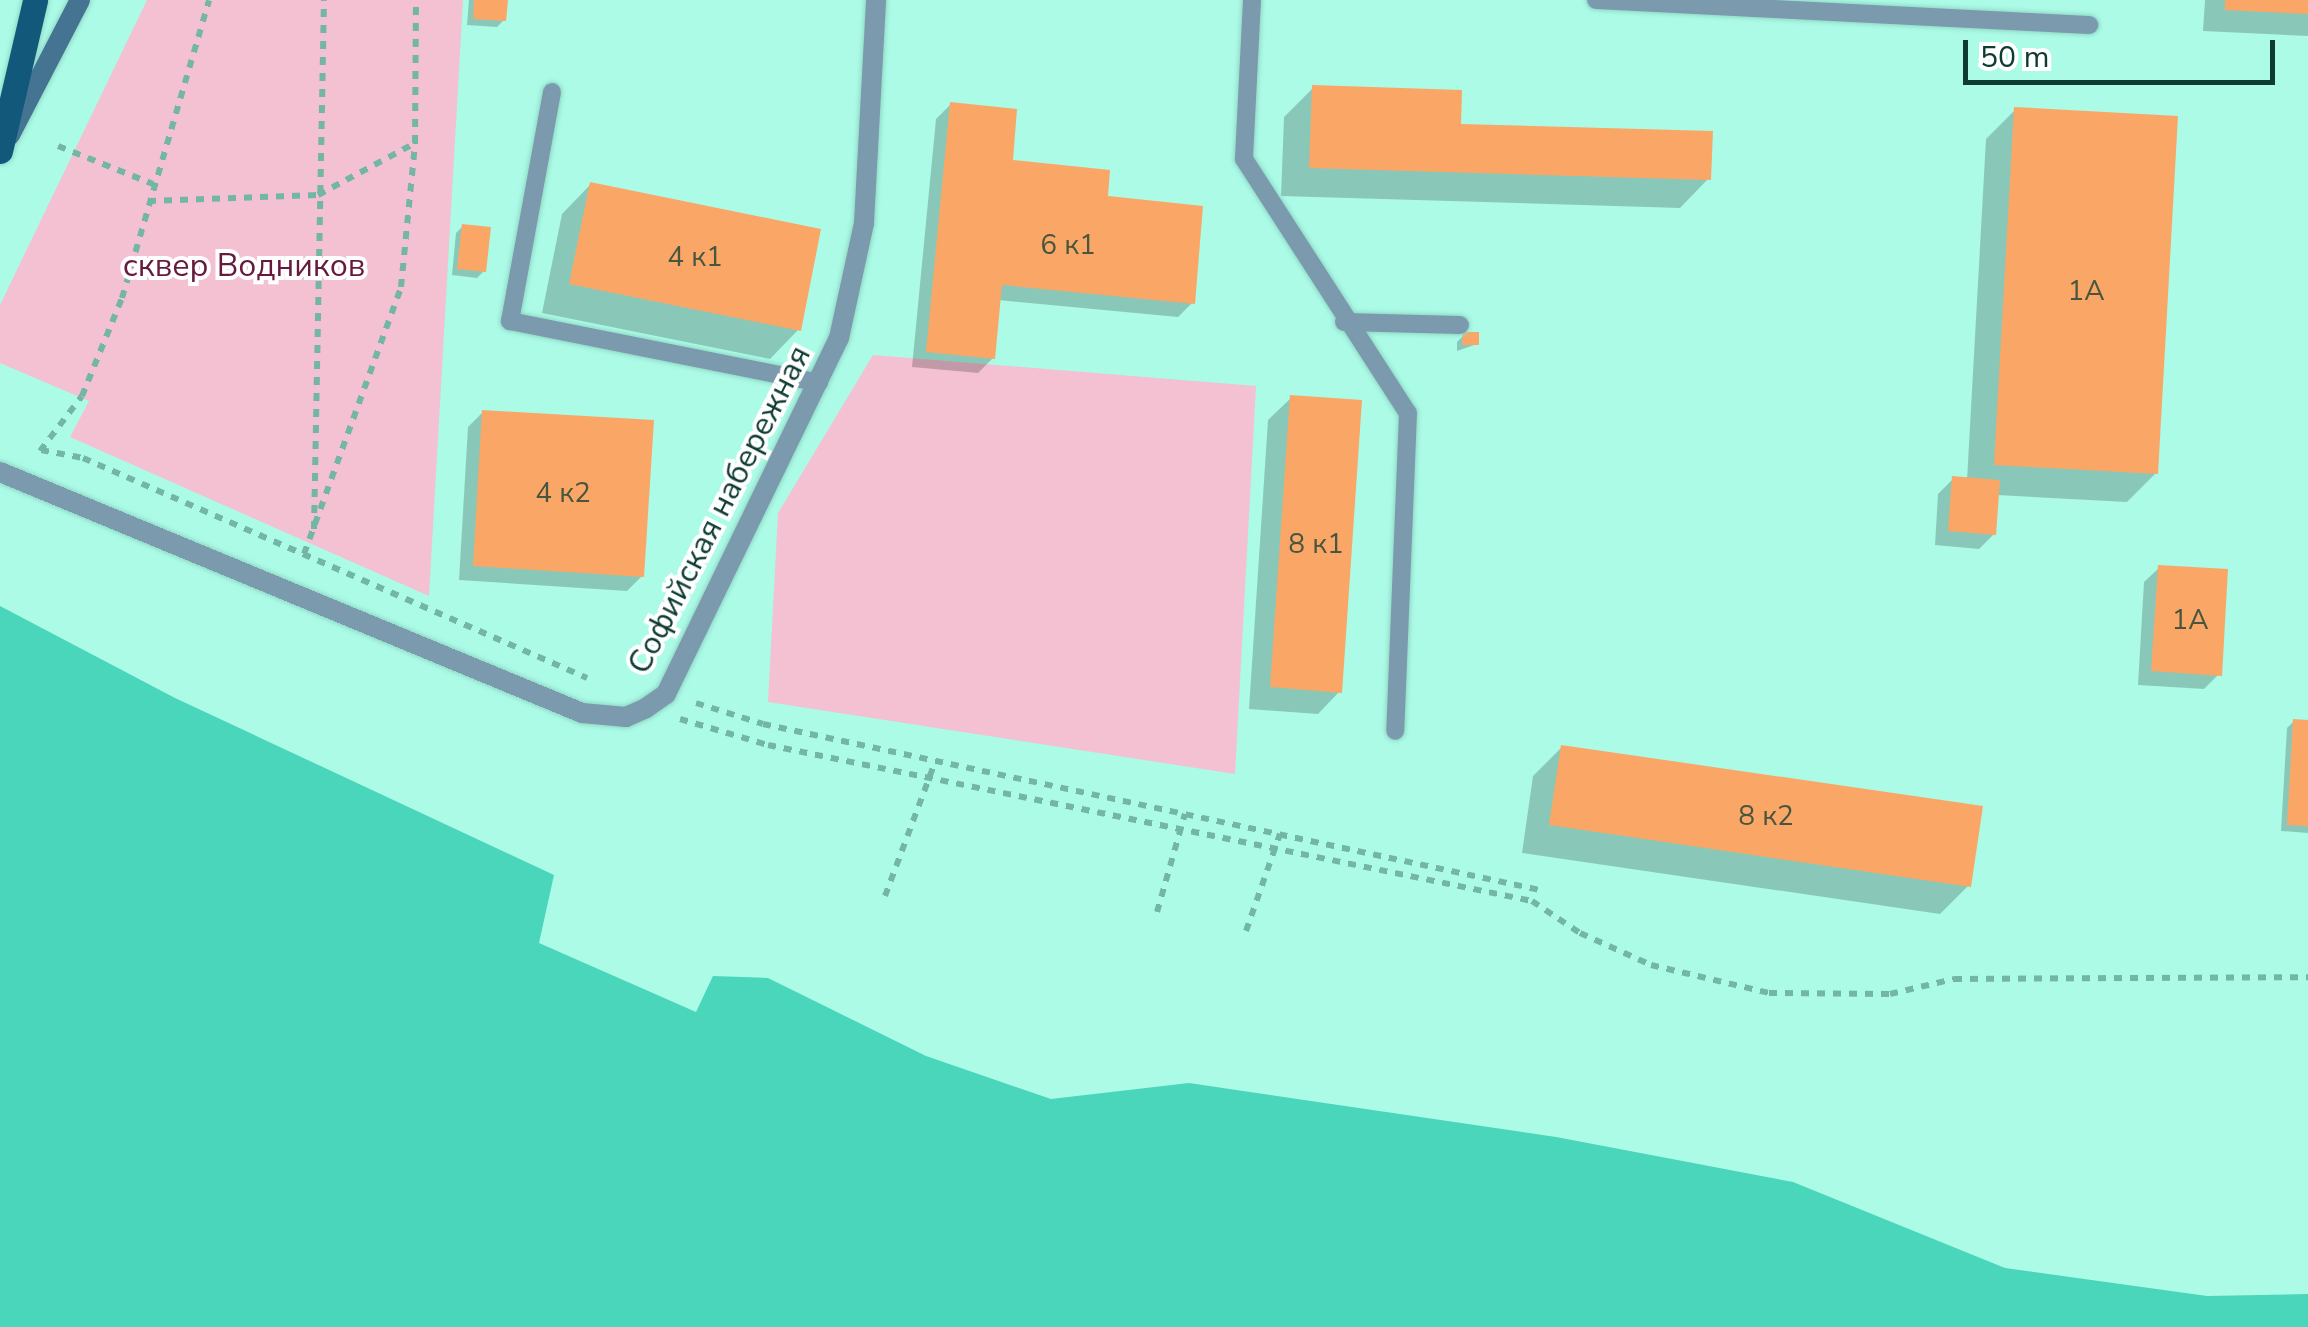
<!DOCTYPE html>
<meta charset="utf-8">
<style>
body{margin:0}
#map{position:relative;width:2308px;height:1327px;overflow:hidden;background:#acfbe7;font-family:"Nunito Sans",sans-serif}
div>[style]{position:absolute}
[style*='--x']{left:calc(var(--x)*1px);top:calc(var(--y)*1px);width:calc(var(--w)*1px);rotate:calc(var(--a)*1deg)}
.green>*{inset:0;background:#f3c1d1}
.water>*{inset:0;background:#49d6ba}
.shadow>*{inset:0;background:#0003}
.building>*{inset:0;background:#faa667}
.path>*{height:6px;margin-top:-3px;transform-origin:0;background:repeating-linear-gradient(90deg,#73b6a6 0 8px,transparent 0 16px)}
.roads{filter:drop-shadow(0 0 2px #90d8c6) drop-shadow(0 0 2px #90d8c6)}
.lane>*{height:18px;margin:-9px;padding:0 9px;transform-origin:9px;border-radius:9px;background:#7b9aae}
.street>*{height:20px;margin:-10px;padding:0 10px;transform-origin:10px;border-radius:10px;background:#7b9aae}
.secondary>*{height:20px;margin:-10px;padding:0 10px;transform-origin:10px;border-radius:10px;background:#447491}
.primary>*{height:25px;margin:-12.5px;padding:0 12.5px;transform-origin:12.5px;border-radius:12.5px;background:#12587b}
span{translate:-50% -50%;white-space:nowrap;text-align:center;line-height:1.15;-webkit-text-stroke:8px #fff;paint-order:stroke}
.number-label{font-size:28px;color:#49563f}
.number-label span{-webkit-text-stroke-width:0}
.park-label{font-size:32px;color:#661a3d}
.street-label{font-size:32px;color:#0e3b32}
.scale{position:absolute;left:1963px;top:40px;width:312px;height:45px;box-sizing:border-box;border:5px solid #0e3b32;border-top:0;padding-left:12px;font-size:30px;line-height:35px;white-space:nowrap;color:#0e3b32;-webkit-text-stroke:8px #fff;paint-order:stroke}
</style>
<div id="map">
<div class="green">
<i style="clip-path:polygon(147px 0,463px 0,429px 596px,70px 437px,89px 401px,0 363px,0 305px)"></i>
<i style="clip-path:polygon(873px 355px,1256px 386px,1235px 774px,768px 702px,778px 513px)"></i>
</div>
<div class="water">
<i style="clip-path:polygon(0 606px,175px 698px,554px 875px,539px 943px,696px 1012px,713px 976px,768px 978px,926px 1056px,1051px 1099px,1189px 1083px,1556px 1137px,1793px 1182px,2005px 1268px,2207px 1296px,2308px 1294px,2308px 1327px,0 1327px)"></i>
</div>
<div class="shadow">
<i style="clip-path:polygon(469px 0,505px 0,504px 20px,497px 27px,467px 25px)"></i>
<i style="clip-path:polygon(2205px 0,2308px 0,2308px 36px,2203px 31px)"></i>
<i style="clip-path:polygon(1313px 88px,1458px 127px,1708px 179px,1680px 208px,1281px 196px,1284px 117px)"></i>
<i style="clip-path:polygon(951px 104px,1010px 163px,1105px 198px,1193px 302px,1178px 317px,998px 300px,993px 358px,978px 373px,912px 367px,936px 119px)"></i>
<i style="clip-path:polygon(2015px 110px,2156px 473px,2127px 502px,1997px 495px,1994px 534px,1979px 549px,1935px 545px,1938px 494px,1953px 479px,1967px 480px,1986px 139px)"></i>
<i style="clip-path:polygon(590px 185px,798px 330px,770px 359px,542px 313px,562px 214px)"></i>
<i style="clip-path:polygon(463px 226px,484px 271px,477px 278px,452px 275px,456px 233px)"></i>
<i style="clip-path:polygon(1464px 335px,1477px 344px,1457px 351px,1457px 342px)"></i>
<i style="clip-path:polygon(1291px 398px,1340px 691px,1318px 714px,1249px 709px,1268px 420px)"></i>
<i style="clip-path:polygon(483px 412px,642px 576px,627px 591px,459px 580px,468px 427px)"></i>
<i style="clip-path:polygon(2159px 568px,2219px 674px,2204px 689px,2138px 685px,2144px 582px)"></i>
<i style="clip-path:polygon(2294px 721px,2308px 722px,2308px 833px,2281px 831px,2287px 728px)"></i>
<i style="clip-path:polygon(1562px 747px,1969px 885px,1940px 914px,1522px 853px,1533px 776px)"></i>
</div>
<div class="building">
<i style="clip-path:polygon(474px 0,508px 0,506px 21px,473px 19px)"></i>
<i style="clip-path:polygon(2225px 0,2308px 0,2308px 14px,2225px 10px)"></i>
<i style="clip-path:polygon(1312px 85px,1462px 90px,1461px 124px,1713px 131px,1711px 180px,1309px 168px)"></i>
<i style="clip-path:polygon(950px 102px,1017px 109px,1013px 160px,1110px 170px,1108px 196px,1203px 206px,1195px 304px,1002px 285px,995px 359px,926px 352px)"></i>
<i style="clip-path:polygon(2014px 107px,2178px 116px,2158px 474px,1994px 465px)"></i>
<i style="clip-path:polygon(590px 182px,821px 229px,801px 331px,569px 284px)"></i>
<i style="clip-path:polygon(462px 224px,491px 227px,486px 272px,457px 269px)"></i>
<i style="clip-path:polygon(1463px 332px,1479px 332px,1479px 345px,1462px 345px)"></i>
<i style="clip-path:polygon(1290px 395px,1362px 400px,1342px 693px,1270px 687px)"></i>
<i style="clip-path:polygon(482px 410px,654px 420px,644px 577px,473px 566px)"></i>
<i style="clip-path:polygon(1952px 476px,2000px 480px,1996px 535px,1948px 531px)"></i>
<i style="clip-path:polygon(2158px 565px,2228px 569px,2222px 676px,2151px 671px)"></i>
<i style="clip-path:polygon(2293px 719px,2308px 720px,2308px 826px,2287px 825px)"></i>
<i style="clip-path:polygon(1561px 745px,1983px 806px,1971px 887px,1549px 825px)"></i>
</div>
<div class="path">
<i style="--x:58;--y:146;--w:102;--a:21.8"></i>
<i style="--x:148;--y:201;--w:170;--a:-2"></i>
<i style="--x:318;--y:195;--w:110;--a:-28.2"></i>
<i style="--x:415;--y:143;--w:143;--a:-89.6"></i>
<i style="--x:41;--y:450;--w:43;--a:10.8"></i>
<i style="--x:83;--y:458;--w:550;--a:23.58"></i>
<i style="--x:40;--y:451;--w:69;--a:-52.6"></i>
<i style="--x:82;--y:396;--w:106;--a:-67.8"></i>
<i style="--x:122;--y:298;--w:310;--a:-73.7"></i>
<i style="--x:314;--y:529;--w:529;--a:-88.92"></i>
<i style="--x:304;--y:554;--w:284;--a:-70"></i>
<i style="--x:401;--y:287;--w:145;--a:-84.4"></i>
<i style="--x:696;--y:703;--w:70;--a:17.4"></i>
<i style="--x:763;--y:724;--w:795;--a:12.06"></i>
<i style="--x:680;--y:719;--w:92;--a:16.5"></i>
<i style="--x:768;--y:745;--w:780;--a:11.54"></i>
<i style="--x:1532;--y:901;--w:58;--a:33.7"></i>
<i style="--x:1580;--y:933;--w:78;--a:24.3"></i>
<i style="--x:1651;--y:965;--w:121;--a:13.3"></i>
<i style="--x:1769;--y:993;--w:121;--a:0.5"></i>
<i style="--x:1890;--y:994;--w:66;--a:-13.2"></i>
<i style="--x:1954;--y:979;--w:354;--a:-0.3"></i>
<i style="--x:885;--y:896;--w:143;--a:-69.5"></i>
<i style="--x:1157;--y:912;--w:102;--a:-74.1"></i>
<i style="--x:1246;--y:931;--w:103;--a:-70.7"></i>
</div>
<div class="roads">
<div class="lane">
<i style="--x:1252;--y:0;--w:159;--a:92.9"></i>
<i style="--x:1244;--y:159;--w:302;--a:57.2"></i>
<i style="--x:1408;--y:413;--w:318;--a:92.3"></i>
<i style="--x:1596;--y:0;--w:494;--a:2.9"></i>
<i style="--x:552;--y:92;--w:233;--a:100.4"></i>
<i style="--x:510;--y:321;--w:315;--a:11.3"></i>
<i style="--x:1344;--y:322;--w:116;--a:1.5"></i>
</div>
<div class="street">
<i style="--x:0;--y:472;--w:630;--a:22.49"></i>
<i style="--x:582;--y:713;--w:44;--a:5.2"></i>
<i style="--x:626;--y:717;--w:22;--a:-24"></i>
<i style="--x:646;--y:708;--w:24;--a:-35"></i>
<i style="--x:666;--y:694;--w:396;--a:-64.1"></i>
<i style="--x:839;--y:338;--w:118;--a:-77.7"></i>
<i style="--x:864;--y:223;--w:223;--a:-86.9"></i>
</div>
<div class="secondary">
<i style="--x:10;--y:135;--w:152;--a:-62.6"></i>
</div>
<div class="primary">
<i style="--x:0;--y:151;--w:155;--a:-76.9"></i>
</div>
</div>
<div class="number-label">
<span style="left:1068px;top:245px">6 к1</span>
<span style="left:695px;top:257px">4 к1</span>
<span style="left:2086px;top:291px">1А</span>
<span style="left:563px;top:493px">4 к2</span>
<span style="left:1316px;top:544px">8 к1</span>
<span style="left:2190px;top:620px">1А</span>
<span style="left:1766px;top:816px">8 к2</span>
</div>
<div class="park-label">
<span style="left:244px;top:266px">сквер Водников</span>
</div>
<div class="street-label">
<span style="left:720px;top:510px;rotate:-63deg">Софийская набережная</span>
</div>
<div class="scale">50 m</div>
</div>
